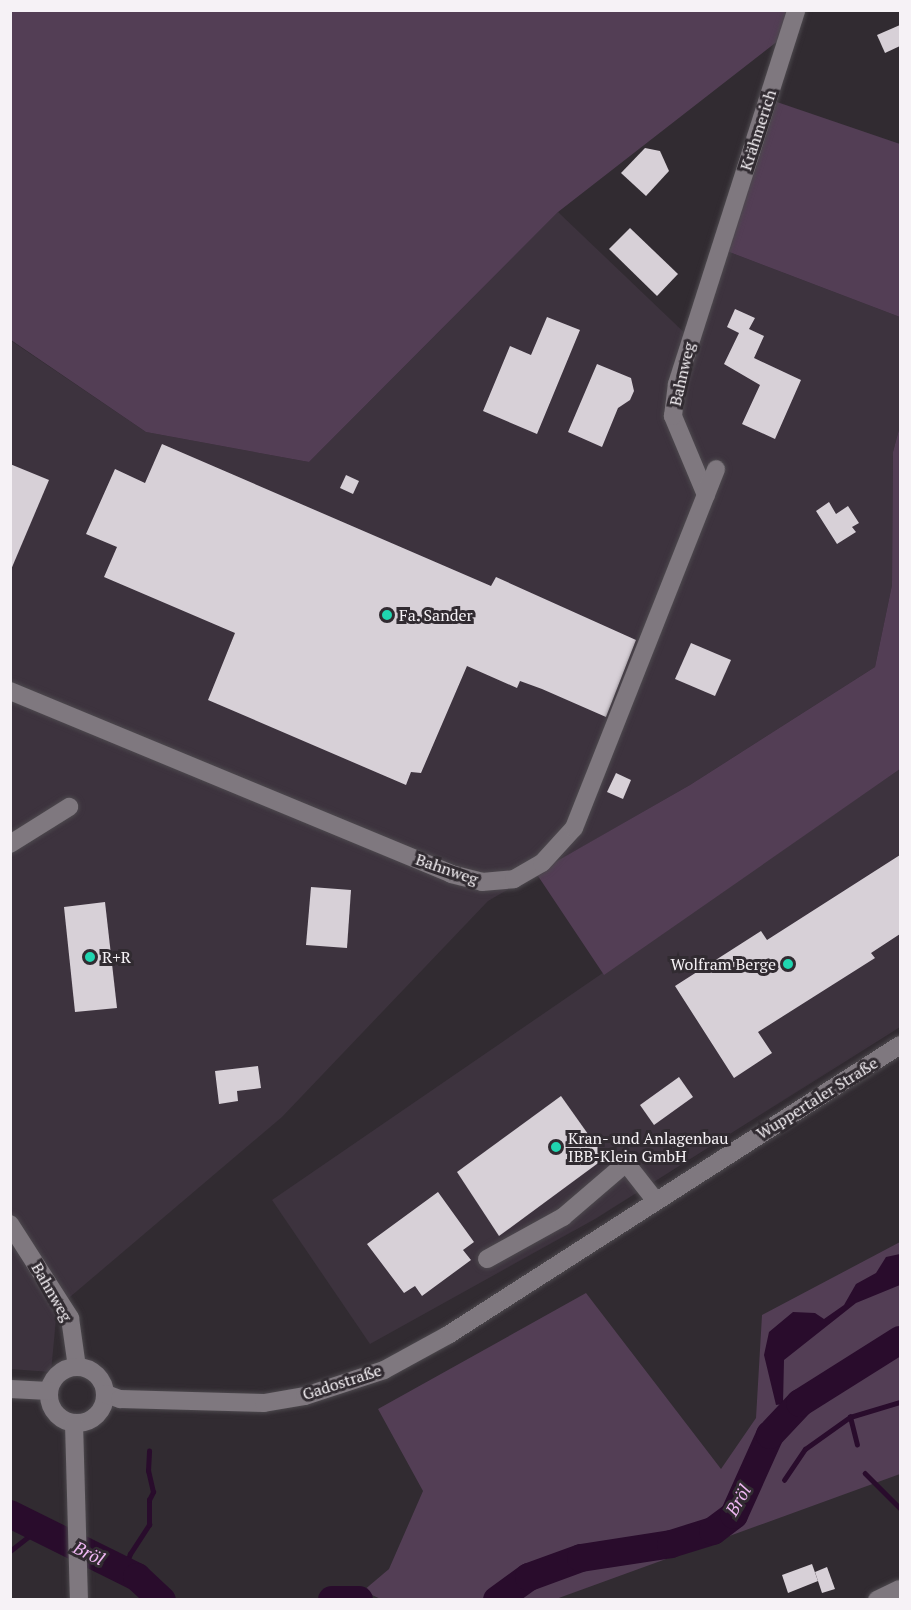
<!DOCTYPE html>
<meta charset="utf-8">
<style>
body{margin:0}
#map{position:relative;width:911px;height:1610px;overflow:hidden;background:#312b31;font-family:"PT Serif",serif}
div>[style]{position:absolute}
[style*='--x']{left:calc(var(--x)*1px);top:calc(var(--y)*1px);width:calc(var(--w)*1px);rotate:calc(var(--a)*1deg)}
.built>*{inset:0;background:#3d333e}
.green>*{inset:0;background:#533e55}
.water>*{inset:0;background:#290c2c}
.stream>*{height:4.5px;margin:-2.25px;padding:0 2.25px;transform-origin:2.25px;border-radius:2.25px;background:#290c2c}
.river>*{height:28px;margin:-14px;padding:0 14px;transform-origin:14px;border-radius:14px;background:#290c2c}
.building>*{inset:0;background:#d7d0d7}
.roads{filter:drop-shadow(0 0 2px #4d494e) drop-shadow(0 0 2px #4d494e)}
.street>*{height:18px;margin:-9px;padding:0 9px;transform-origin:9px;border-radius:9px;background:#7f787f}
.secondary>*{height:18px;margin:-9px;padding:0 9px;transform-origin:9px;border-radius:9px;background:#7f787f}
.secondary>.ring{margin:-9px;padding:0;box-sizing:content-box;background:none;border:18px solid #7f787f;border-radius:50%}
.dots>*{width:16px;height:16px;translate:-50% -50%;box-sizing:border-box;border:3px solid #312b31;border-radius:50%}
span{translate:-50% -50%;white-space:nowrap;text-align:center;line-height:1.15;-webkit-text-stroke:6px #312b31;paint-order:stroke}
.street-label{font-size:16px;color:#f6f2f6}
.poi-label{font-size:16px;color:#f6f2f6}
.left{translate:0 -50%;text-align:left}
.right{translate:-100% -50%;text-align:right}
.water-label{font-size:18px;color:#edb6f1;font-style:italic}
.frame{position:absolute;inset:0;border:12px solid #f6f2f6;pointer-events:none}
</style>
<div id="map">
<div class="built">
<i style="clip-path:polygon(558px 212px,692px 340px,724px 250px,900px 317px,900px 426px,893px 452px,892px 585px,875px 667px,690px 785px,488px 901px,282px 1117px,57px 1308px,51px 1372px,10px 1369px,10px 340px,146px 432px,309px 462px)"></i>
<i style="clip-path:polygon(900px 769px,900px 1027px,595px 1219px,370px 1344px,272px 1200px)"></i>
</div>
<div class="green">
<i style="clip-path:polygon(10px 11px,786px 11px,783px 37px,558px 212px,309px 462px,146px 432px,11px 340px)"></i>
<i style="clip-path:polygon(774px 101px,900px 144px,900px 317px,724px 250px)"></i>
<i style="clip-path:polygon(900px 426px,900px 769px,604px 975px,536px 873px,690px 785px,875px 667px,892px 585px,893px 452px)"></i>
<i style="clip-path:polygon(900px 1242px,900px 1474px,556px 1599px,383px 1600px,363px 1591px,389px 1569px,423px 1491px,378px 1409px,586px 1293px,721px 1469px,756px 1418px,762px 1315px)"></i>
</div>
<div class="water">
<i style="clip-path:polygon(900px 1254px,900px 1285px,856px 1303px,784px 1360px,783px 1404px,776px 1405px,764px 1355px,769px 1332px,793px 1312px,815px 1313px,824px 1319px,844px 1305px,856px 1284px,876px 1273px,886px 1257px)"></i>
</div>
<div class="stream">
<i style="--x:857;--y:1445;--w:29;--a:-104"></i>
<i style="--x:850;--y:1417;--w:52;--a:-16.7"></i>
<i style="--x:865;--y:1473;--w:49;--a:45"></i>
<i style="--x:784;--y:1480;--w:37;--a:-56"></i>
<i style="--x:805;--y:1449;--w:55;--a:-35.4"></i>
<i style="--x:10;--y:1551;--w:34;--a:-38"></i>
<i style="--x:124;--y:1572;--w:19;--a:-72"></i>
<i style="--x:130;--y:1554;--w:35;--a:-57"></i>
<i style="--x:149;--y:1525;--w:25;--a:-90"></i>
<i style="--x:149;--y:1500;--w:9;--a:-63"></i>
<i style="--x:153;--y:1492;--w:22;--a:-103"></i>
<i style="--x:148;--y:1471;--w:20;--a:-87"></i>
</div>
<div class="river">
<i style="--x:10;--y:1514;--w:142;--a:26.4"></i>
<i style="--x:137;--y:1577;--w:34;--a:43"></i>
<i style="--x:332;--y:1600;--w:27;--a:0"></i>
<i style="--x:497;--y:1600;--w:39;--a:-36"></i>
<i style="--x:529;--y:1577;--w:55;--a:-20.1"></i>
<i style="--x:581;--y:1558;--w:91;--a:-8.8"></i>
<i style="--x:671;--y:1544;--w:44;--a:-17.2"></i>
<i style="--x:713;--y:1531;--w:26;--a:-37"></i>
<i style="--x:734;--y:1515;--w:88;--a:-65.8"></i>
<i style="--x:770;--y:1435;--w:44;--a:-46.8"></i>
<i style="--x:800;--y:1403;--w:118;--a:-32.2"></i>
</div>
<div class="building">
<i style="clip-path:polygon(900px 25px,900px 46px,885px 53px,877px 35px)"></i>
<i style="clip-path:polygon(645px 148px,660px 151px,669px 171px,646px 196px,621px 173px)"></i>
<i style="clip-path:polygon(630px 228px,678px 274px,657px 296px,609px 249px)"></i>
<i style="clip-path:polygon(735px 309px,755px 318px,749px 329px,764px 336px,754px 358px,801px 380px,775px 439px,742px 424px,760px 385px,724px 364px,739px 333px,727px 327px)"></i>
<i style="clip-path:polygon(547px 317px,580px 330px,537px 434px,483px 411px,510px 346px,531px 355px)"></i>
<i style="clip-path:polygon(597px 364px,631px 378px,634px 391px,630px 400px,618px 408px,602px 447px,568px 432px)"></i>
<i style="clip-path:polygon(162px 444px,491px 586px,496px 577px,636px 640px,606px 717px,542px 689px,520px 681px,517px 688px,467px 666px,421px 773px,411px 772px,406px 785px,208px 700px,235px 633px,104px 577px,117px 547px,86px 534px,115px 469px,145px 483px)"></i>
<i style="clip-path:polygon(10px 464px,49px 480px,10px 572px)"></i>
<i style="clip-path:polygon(346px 475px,359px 481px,353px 494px,340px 488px)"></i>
<i style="clip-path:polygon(829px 502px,836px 514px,848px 506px,859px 523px,852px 527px,856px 532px,837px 544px,816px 511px)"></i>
<i style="clip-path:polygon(691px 643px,731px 660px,715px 696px,675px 679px)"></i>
<i style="clip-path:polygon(616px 773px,631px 780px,623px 799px,607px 792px)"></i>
<i style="clip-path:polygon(900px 855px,900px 934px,871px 953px,875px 958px,758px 1032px,772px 1053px,734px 1078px,675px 986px,761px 931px,767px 940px)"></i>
<i style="clip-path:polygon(311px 887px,351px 890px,347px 948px,306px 945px)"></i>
<i style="clip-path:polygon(105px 902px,117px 1008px,75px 1012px,64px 907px)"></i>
<i style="clip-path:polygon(258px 1066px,261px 1088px,237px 1091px,238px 1101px,219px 1104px,215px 1071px)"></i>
<i style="clip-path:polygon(679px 1077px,693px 1097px,654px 1125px,640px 1105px)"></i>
<i style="clip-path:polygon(561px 1096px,605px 1158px,499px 1236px,457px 1172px)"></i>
<i style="clip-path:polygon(438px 1192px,474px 1242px,463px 1250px,471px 1260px,422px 1296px,415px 1286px,404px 1293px,367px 1244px)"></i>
<i style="clip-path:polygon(812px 1564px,818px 1581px,788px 1593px,782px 1575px)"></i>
<i style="clip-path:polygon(827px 1567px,835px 1589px,822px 1593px,815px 1572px)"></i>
</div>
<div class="roads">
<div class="street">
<i style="--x:706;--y:495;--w:86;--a:-112.7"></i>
<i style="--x:673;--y:416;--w:32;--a:-83"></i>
<i style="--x:677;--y:384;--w:392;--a:-72.3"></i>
<i style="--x:10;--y:691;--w:477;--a:22.5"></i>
<i style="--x:451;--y:874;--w:32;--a:14"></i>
<i style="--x:482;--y:882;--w:32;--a:-5"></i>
<i style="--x:514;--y:879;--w:32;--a:-30"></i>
<i style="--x:542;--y:863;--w:47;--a:-47.6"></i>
<i style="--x:574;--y:828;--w:386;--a:-68.4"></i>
<i style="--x:10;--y:844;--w:70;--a:-32.1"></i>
<i style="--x:10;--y:1224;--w:112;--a:57.4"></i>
<i style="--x:70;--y:1318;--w:49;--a:81.9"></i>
<i style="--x:487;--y:1259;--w:87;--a:-28.9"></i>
<i style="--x:563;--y:1217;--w:83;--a:-40.6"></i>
<i style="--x:626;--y:1163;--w:47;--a:51.9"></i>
<i style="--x:877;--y:1600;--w:25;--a:-26"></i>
</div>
<div class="secondary">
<i class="ring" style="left:49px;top:1367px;width:38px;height:38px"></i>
<i style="--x:10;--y:1389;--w:39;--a:3"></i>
<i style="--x:106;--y:1394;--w:15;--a:20"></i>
<i style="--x:120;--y:1399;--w:144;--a:1.6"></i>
<i style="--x:264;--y:1403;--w:42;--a:-9.7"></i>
<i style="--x:305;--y:1396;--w:83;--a:-18.2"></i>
<i style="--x:384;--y:1370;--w:73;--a:-28.7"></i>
<i style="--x:448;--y:1335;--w:537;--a:-32.68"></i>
<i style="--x:74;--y:1423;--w:177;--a:88.4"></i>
</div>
</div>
<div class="dots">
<i style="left:387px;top:615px;background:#20d5b0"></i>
<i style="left:90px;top:957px;background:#20d5b0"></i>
<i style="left:788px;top:964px;background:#20d5b0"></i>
<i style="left:556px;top:1147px;background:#20d5b0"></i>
</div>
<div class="street-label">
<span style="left:758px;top:130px;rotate:-72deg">Krähmerich</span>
<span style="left:682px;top:374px;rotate:-77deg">Bahnweg</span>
<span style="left:447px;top:869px;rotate:19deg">Bahnweg</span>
<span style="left:817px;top:1098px;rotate:-32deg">Wuppertaler Straße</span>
<span style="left:52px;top:1292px;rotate:60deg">Bahnweg</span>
<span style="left:342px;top:1382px;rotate:-18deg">Gadostraße</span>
</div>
<div class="poi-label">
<span class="left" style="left:399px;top:615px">Fa. Sander</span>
<span class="left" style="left:102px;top:957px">R+R</span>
<span class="right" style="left:776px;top:964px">Wolfram Berge</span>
<span class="left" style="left:568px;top:1147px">Kran- und Anlagenbau<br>IBB-Klein GmbH</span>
</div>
<div class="water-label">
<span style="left:738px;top:1500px;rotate:-60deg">Bröl</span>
<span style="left:89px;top:1553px;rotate:26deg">Bröl</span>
</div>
<div class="frame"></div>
</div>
